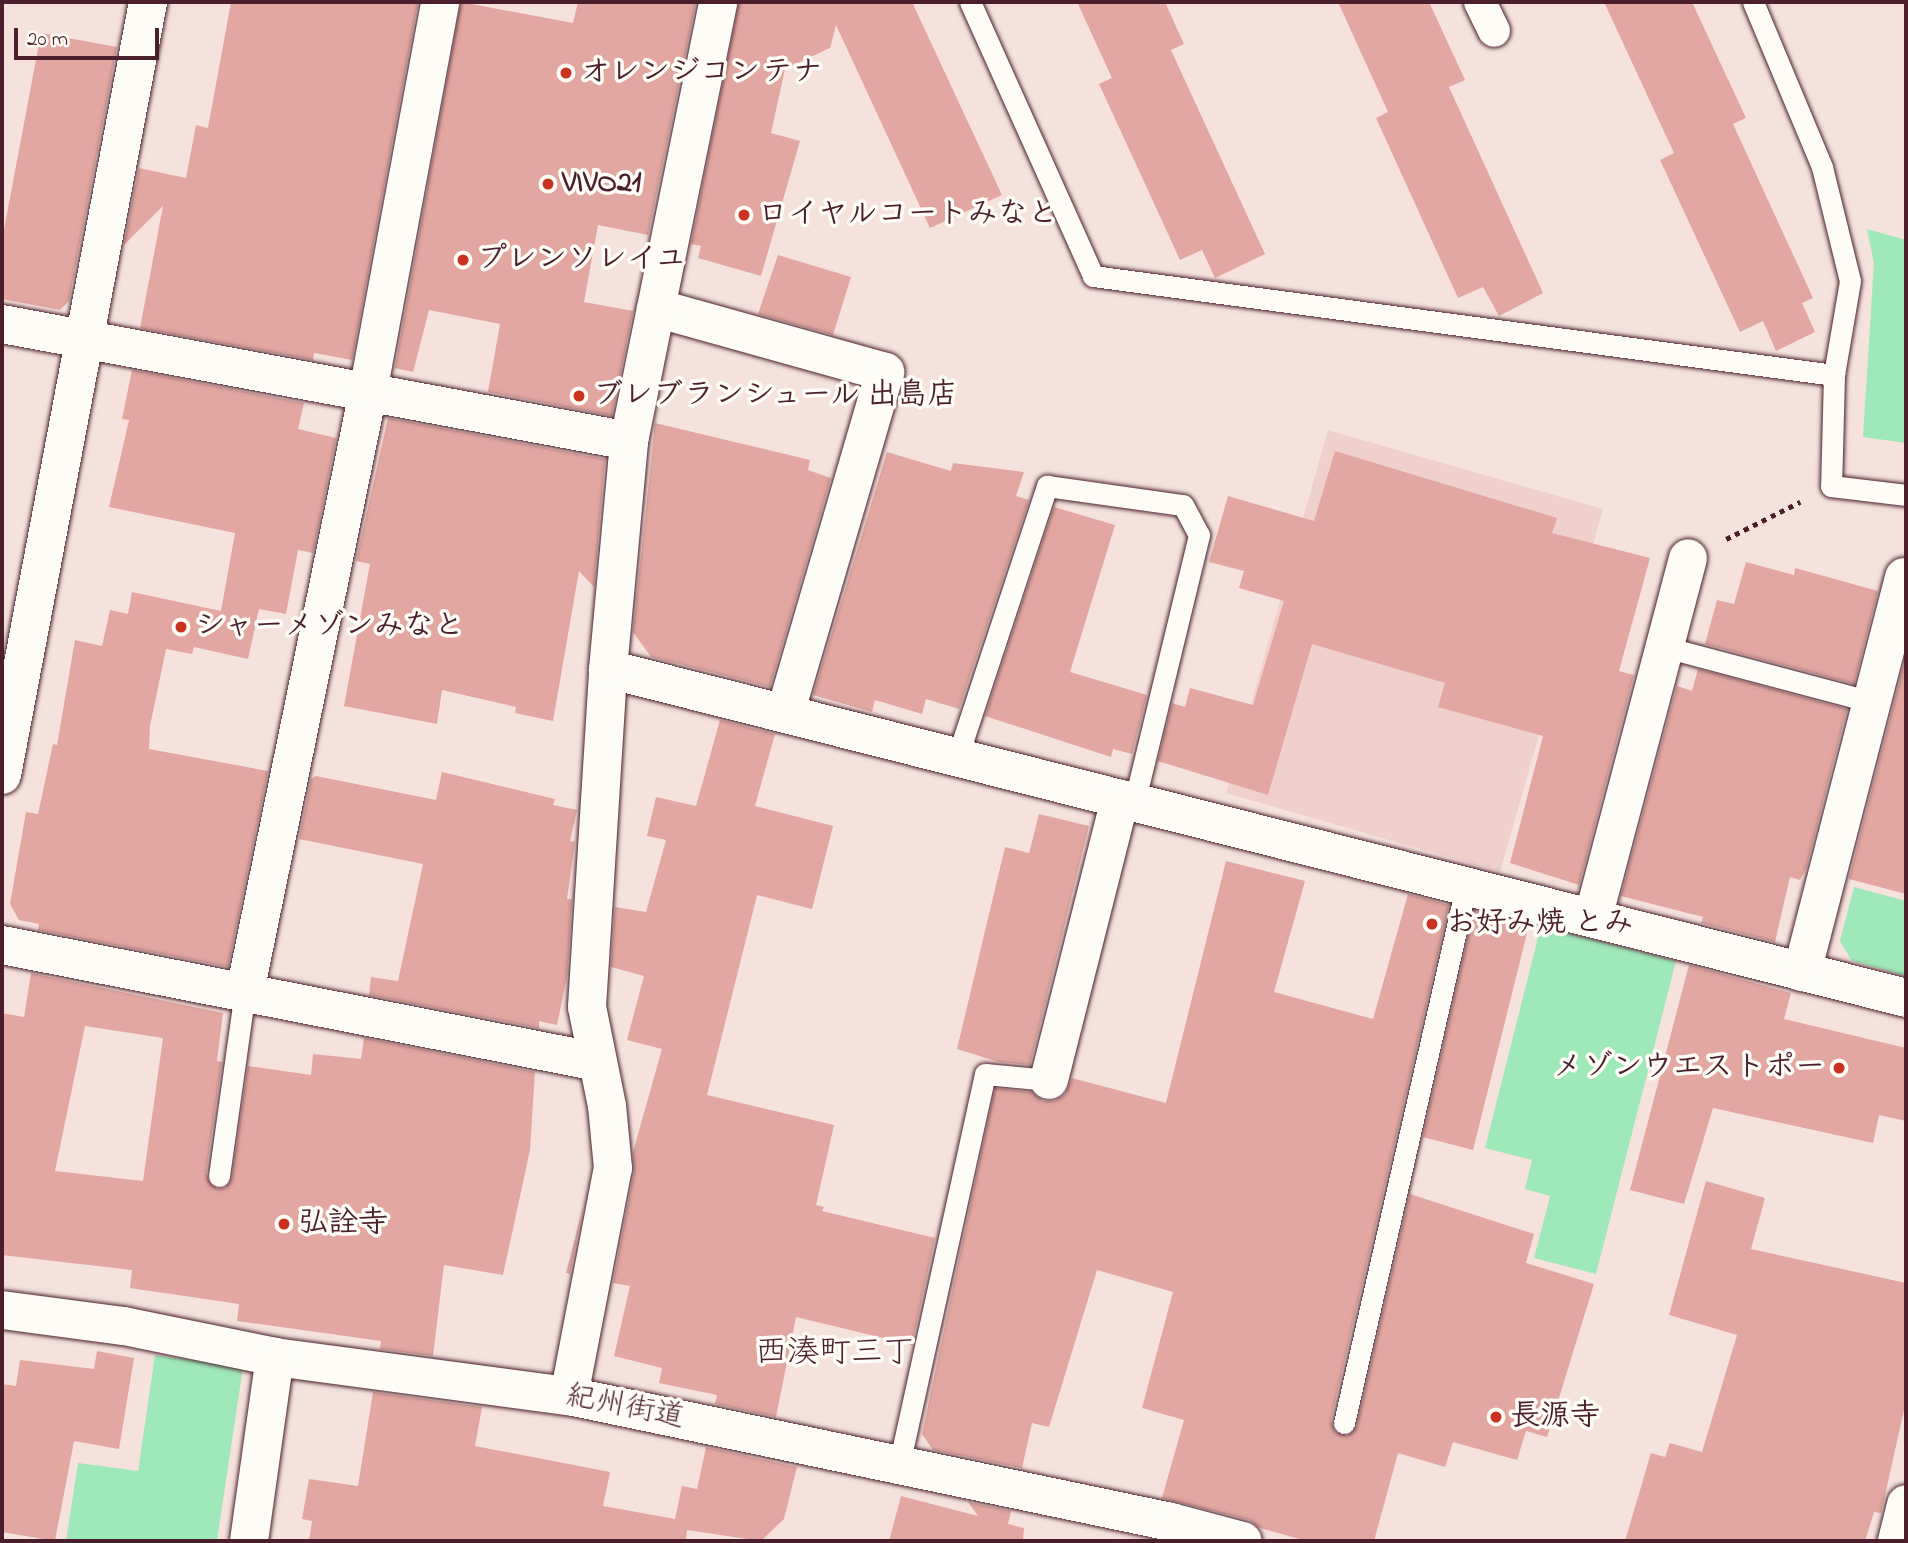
<!DOCTYPE html>
<meta charset="utf-8">
<style>
body{margin:0}
#map{position:relative;width:1908px;height:1543px;overflow:hidden;background:#f5e2dd;font-family:"Indie Flower","Klee One",sans-serif}
div>[style]{position:absolute}
[style*='--x']{left:calc(var(--x)*1px);top:calc(var(--y)*1px);width:calc(var(--w)*1px);rotate:calc(var(--a)*1deg)}
.built>*{inset:0;background:#efd0cb}
.green>*{inset:0;background:#9fe8b7}
.building>*{inset:0;background:#e1a7a0}
.path>*{height:4.5px;margin-top:-2.25px;transform-origin:0;background:repeating-linear-gradient(90deg,#4a1f2b 0 5px,transparent 0 10px)}
.roads{filter:drop-shadow(0 0 2px #4a1f2b) drop-shadow(0 0 2px #4a1f2b)}
.service>*{height:21px;margin:-10.5px;padding:0 10.5px;transform-origin:10.5px;border-radius:10.5px;background:#fdfcf7}
.pedestrian>*{height:32px;margin:-16px;padding:0 16px;transform-origin:16px;border-radius:16px;background:#fdfcf7}
.minor>*{height:38px;margin:-19px;padding:0 19px;transform-origin:19px;border-radius:19px;background:#fdfcf7}
.dots>*{width:19px;height:19px;translate:-50% -50%;box-sizing:border-box;border:4px solid #fdfcf7;border-radius:50%}
span{translate:-50% -50%;white-space:nowrap;text-align:center;line-height:1.15;-webkit-text-stroke:7px #fdfcf7;paint-order:stroke}
.poi-label{font-size:30px;color:#4a1f2b;font-weight:700}
.left{translate:0 -50%;text-align:left}
.right{translate:-100% -50%;text-align:right}
.street-label{font-size:30px;color:#4a1f2b}
.neighbourhood-label{font-size:32px;color:#4a1f2b}
.frame{position:absolute;inset:0;border:4px solid #4a1f2b;pointer-events:none}
.scale{position:absolute;left:14px;top:28px;width:145px;height:32px;box-sizing:border-box;border:4px solid #4a1f2b;border-top:0;padding-left:9px;font-size:21px;line-height:24px;white-space:nowrap;color:#4a1f2b;-webkit-text-stroke:5px #fdfcf7;paint-order:stroke}
</style>
<div id="map">
<div class="built">
<i style="clip-path:polygon(1328px 430px,1603px 509px,1500px 872px,1226px 793px)"></i>
</div>
<div class="green">
<i style="clip-path:polygon(1867px 229px,1906px 240px,1906px 443px,1863px 437px,1874px 263px)"></i>
<i style="clip-path:polygon(1854px 887px,1906px 901px,1906px 976px,1852px 961px,1840px 941px)"></i>
<i style="clip-path:polygon(1541px 926px,1676px 961px,1596px 1274px,1534px 1258px,1550px 1196px,1525px 1189px,1532px 1160px,1485px 1148px)"></i>
<i style="clip-path:polygon(155px 1355px,243px 1367px,217px 1541px,66px 1541px,78px 1463px,138px 1471px)"></i>
</div>
<div class="building">
<i style="clip-path:polygon(231px 2px,418px 2px,352px 360px,314px 353px,313px 360px,140px 328px,163px 206px,124px 245px,139px 168px,186px 178px,196px 125px,208px 128px)"></i>
<i style="clip-path:polygon(461px 2px,573px 23px,578px 2px,696px 2px,648px 235px,598px 225px,584px 302px,633px 311px,612px 416px,488px 392px,500px 324px,429px 310px,413px 372px,395px 368px)"></i>
<i style="clip-path:polygon(739px 2px,912px 2px,1002px 195px,930px 228px,836px 25px,830px 48px,785px 69px,771px 133px,800px 141px,761px 276px,698px 258px,701px 246px,691px 244px)"></i>
<i style="clip-path:polygon(1077px 2px,1165px 2px,1184px 44px,1171px 50px,1265px 254px,1215px 278px,1202px 250px,1180px 260px,1099px 84px,1112px 78px)"></i>
<i style="clip-path:polygon(1338px 2px,1429px 2px,1465px 80px,1449px 87px,1543px 293px,1499px 316px,1483px 287px,1458px 298px,1376px 118px,1388px 112px)"></i>
<i style="clip-path:polygon(1604px 2px,1692px 2px,1746px 118px,1733px 124px,1813px 298px,1802px 303px,1815px 332px,1776px 351px,1763px 321px,1740px 332px,1660px 160px,1674px 153px)"></i>
<i style="clip-path:polygon(41px 33px,117px 47px,69px 301px,60px 310px,2px 299px,2px 240px)"></i>
<i style="clip-path:polygon(778px 255px,851px 277px,833px 335px,758px 314px)"></i>
<i style="clip-path:polygon(132px 370px,304px 403px,298px 429px,336px 438px,313px 553px,298px 550px,286px 614px,259px 609px,248px 659px,194px 647px,192px 654px,166px 649px,150px 726px,149px 749px,268px 771px,228px 967px,38px 930px,39px 924px,19px 920px,10px 904px,26px 812px,38px 814px,53px 744px,57px 745px,75px 640px,102px 646px,110px 610px,128px 614px,132px 592px,221px 611px,235px 533px,109px 507px,129px 420px,122px 419px)"></i>
<i style="clip-path:polygon(388px 418px,605px 459px,594px 587px,579px 571px,553px 721px,515px 713px,516px 707px,442px 690px,437px 724px,344px 706px,370px 564px,356px 561px)"></i>
<i style="clip-path:polygon(655px 423px,810px 460px,808px 470px,831px 478px,770px 687px,651px 657px,633px 632px)"></i>
<i style="clip-path:polygon(1335px 451px,1557px 518px,1552px 533px,1650px 558px,1619px 671px,1634px 675px,1579px 885px,1510px 863px,1543px 736px,1438px 707px,1445px 683px,1312px 644px,1268px 795px,1158px 761px,1172px 703px,1185px 707px,1190px 688px,1253px 705px,1284px 601px,1239px 588px,1244px 571px,1209px 562px,1228px 496px,1314px 521px)"></i>
<i style="clip-path:polygon(887px 452px,951px 471px,953px 463px,1024px 472px,1016px 496px,1029px 500px,959px 709px,926px 699px,922px 714px,875px 700px,872px 712px,813px 695px)"></i>
<i style="clip-path:polygon(1054px 507px,1115px 525px,1070px 672px,1147px 695px,1132px 754px,1113px 749px,1111px 757px,985px 716px)"></i>
<i style="clip-path:polygon(1746px 562px,1794px 575px,1795px 568px,1878px 591px,1854px 684px,1705px 644px,1717px 600px,1734px 604px)"></i>
<i style="clip-path:polygon(1906px 656px,1906px 894px,1849px 879px)"></i>
<i style="clip-path:polygon(1698px 669px,1847px 709px,1806px 869px,1800px 880px,1790px 877px,1775px 942px,1701px 923px,1703px 917px,1621px 896px,1677px 686px,1692px 691px)"></i>
<i style="clip-path:polygon(720px 720px,775px 734px,755px 806px,833px 826px,812px 909px,757px 895px,707px 1095px,834px 1125px,816px 1205px,824px 1207px,822px 1211px,935px 1238px,912px 1345px,796px 1317px,776px 1417px,715px 1404px,717px 1395px,659px 1383px,662px 1368px,614px 1356px,630px 1286px,613px 1283px,634px 1172px,633px 1152px,662px 1049px,627px 1040px,644px 976px,611px 967px,615px 907px,646px 912px,666px 840px,647px 836px,656px 797px,696px 806px)"></i>
<i style="clip-path:polygon(442px 772px,555px 799px,553px 805px,577px 810px,570px 841px,575px 842px,567px 899px,572px 899px,567px 977px,557px 1025px,539px 1021px,539px 1028px,369px 995px,371px 977px,398px 981px,423px 864px,299px 839px,311px 779px,316px 776px,436px 800px)"></i>
<i style="clip-path:polygon(1039px 814px,1089px 826px,1030px 1065px,999px 1062px,957px 1049px,1005px 847px,1029px 853px)"></i>
<i style="clip-path:polygon(1226px 861px,1305px 881px,1274px 992px,1373px 1019px,1408px 894px,1449px 905px,1331px 1420px,1335px 1432px,1347px 1436px,1357px 1426px,1410px 1194px,1534px 1234px,1526px 1263px,1594px 1284px,1547px 1437px,1526px 1431px,1517px 1460px,1453px 1442px,1445px 1467px,1398px 1453px,1374px 1541px,1307px 1541px,1260px 1528px,1249px 1520px,1162px 1498px,1184px 1420px,1142px 1408px,1173px 1292px,1097px 1270px,1049px 1427px,1032px 1423px,1022px 1468px,933px 1450px,922px 1434px,995px 1088px,1031px 1092px,1043px 1101px,1054px 1101px,1065px 1095px,1072px 1078px,1166px 1103px)"></i>
<i style="clip-path:polygon(1474px 911px,1529px 925px,1473px 1150px,1423px 1137px)"></i>
<i style="clip-path:polygon(1689px 965px,1791px 993px,1784px 1019px,1906px 1048px,1906px 1121px,1879px 1115px,1873px 1143px,1713px 1108px,1684px 1204px,1630px 1190px)"></i>
<i style="clip-path:polygon(evenodd,31px 973px,223px 1013px,217px 1061px,222px 1062px,206px 1174px,217px 1189px,225px 1188px,232px 1178px,248px 1066px,311px 1075px,313px 1054px,361px 1059px,364px 1038px,535px 1072px,530px 1150px,503px 1275px,444px 1265px,433px 1356px,380px 1349px,381px 1341px,237px 1321px,239px 1304px,130px 1288px,132px 1270px,2px 1255px,2px 1013px,24px 1017px,31px 973px,85px 1026px,163px 1038px,143px 1181px,55px 1171px,85px 1026px)"></i>
<i style="clip-path:polygon(1706px 1181px,1765px 1198px,1751px 1249px,1906px 1283px,1906px 1401px,1881px 1513px,1874px 1512px,1865px 1541px,1625px 1541px,1651px 1453px,1665px 1457px,1670px 1443px,1702px 1452px,1737px 1335px,1669px 1315px)"></i>
<i style="clip-path:polygon(583px 1207px,570px 1274px,566px 1273px)"></i>
<i style="clip-path:polygon(97px 1351px,134px 1358px,119px 1449px,74px 1441px,55px 1541px,2px 1532px,2px 1384px,16px 1386px,20px 1360px,94px 1369px)"></i>
<i style="clip-path:polygon(373px 1392px,482px 1407px,475px 1446px,610px 1472px,603px 1506px,675px 1519px,682px 1486px,697px 1489px,706px 1447px,797px 1467px,784px 1519px,761px 1541px,687px 1530px,686px 1541px,309px 1541px,312px 1521px,302px 1519px,309px 1479px,358px 1486px)"></i>
<i style="clip-path:polygon(901px 1496px,978px 1516px,968px 1502px,1011px 1511px,1008px 1524px,1024px 1528px,1023px 1541px,889px 1541px)"></i>
</div>
<div class="path">
<i style="--x:1726;--y:539;--w:83;--a:-26.6"></i>
</div>
<div class="roads">
<div class="service">
<i style="--x:970;--y:2;--w:300;--a:65.8"></i>
<i style="--x:1093;--y:276;--w:748;--a:7.61"></i>
<i style="--x:1834;--y:375;--w:111;--a:91.5"></i>
<i style="--x:1831;--y:486;--w:76;--a:6.8"></i>
<i style="--x:1753;--y:2;--w:179;--a:67.3"></i>
<i style="--x:1822;--y:167;--w:117;--a:76.2"></i>
<i style="--x:1850;--y:281;--w:95;--a:99.7"></i>
<i style="--x:1665;--y:647;--w:214;--a:14.9"></i>
<i style="--x:957;--y:758;--w:287;--a:-71.7"></i>
<i style="--x:1047;--y:486;--w:137;--a:8"></i>
<i style="--x:1183;--y:505;--w:34;--a:62"></i>
<i style="--x:1199;--y:535;--w:276;--a:103.6"></i>
<i style="--x:219;--y:1176;--w:186;--a:-82"></i>
<i style="--x:1344;--y:1423;--w:550;--a:-77.18"></i>
<i style="--x:899;--y:1465;--w:400;--a:-77.6"></i>
<i style="--x:985;--y:1074;--w:64;--a:5.4"></i>
</div>
<div class="pedestrian">
<i style="--x:1480;--y:2;--w:32;--a:64"></i>
</div>
<div class="minor">
<i style="--x:656;--y:308;--w:238;--a:15.6"></i>
<i style="--x:885;--y:372;--w:356;--a:106.3"></i>
<i style="--x:2;--y:324;--w:638;--a:10.57"></i>
<i style="--x:608;--y:669;--w:1339;--a:14.22"></i>
<i style="--x:2;--y:775;--w:787;--a:-79.3"></i>
<i style="--x:1593;--y:918;--w:372;--a:-75.2"></i>
<i style="--x:2;--y:945;--w:607;--a:11.11"></i>
<i style="--x:1802;--y:972;--w:408;--a:-75.5"></i>
<i style="--x:245;--y:992;--w:612;--a:-78.41"></i>
<i style="--x:368;--y:392;--w:397;--a:-79.5"></i>
<i style="--x:1049;--y:1080;--w:290;--a:-75.8"></i>
<i style="--x:2;--y:1310;--w:123;--a:7.5"></i>
<i style="--x:124;--y:1326;--w:154;--a:11.6"></i>
<i style="--x:275;--y:1357;--w:297;--a:7.6"></i>
<i style="--x:569;--y:1396;--w:615;--a:11.82"></i>
<i style="--x:1171;--y:1522;--w:74;--a:14.8"></i>
<i style="--x:569;--y:1396;--w:232;--a:-79.1"></i>
<i style="--x:613;--y:1168;--w:62;--a:-95.5"></i>
<i style="--x:607;--y:1106;--w:101;--a:-101.4"></i>
<i style="--x:587;--y:1007;--w:339;--a:-86.4"></i>
<i style="--x:608;--y:669;--w:229;--a:-84.7"></i>
<i style="--x:629;--y:441;--w:448;--a:-78.5"></i>
<i style="--x:249;--y:1541;--w:186;--a:-82"></i>
<i style="--x:1897;--y:1541;--w:38;--a:-76"></i>
</div>
</div>
<div class="dots">
<i style="left:566px;top:73px;background:#c8321e"></i>
<i style="left:548px;top:184px;background:#c8321e"></i>
<i style="left:744px;top:215px;background:#c8321e"></i>
<i style="left:463px;top:260px;background:#c8321e"></i>
<i style="left:579px;top:396px;background:#c8321e"></i>
<i style="left:181px;top:627px;background:#c8321e"></i>
<i style="left:1432px;top:924px;background:#c8321e"></i>
<i style="left:1839px;top:1068px;background:#c8321e"></i>
<i style="left:284px;top:1224px;background:#c8321e"></i>
<i style="left:1496px;top:1417px;background:#c8321e"></i>
</div>
<div class="poi-label">
<span class="left" style="left:580px;top:73px">オレンジコンテナ</span>
<span class="left" style="left:562px;top:184px">VIVO21</span>
<span class="left" style="left:758px;top:215px">ロイヤルコートみなと</span>
<span class="left" style="left:477px;top:260px">プレンソレイユ</span>
<span class="left" style="left:593px;top:396px">ブレブランシュール 出島店</span>
<span class="left" style="left:195px;top:627px">シャーメゾンみなと</span>
<span class="left" style="left:1446px;top:924px">お好み焼 とみ</span>
<span class="right" style="left:1825px;top:1068px">メゾンウエストポー</span>
<span class="left" style="left:298px;top:1224px">弘詮寺</span>
<span class="left" style="left:1510px;top:1417px">長源寺</span>
</div>
<div class="street-label">
<span style="left:625px;top:1408px;rotate:11deg">紀州街道</span>
</div>
<div class="neighbourhood-label">
<span style="left:835px;top:1354px">西湊町三丁</span>
</div>
<div class="frame"></div>
<div class="scale">20 m</div>
</div>
